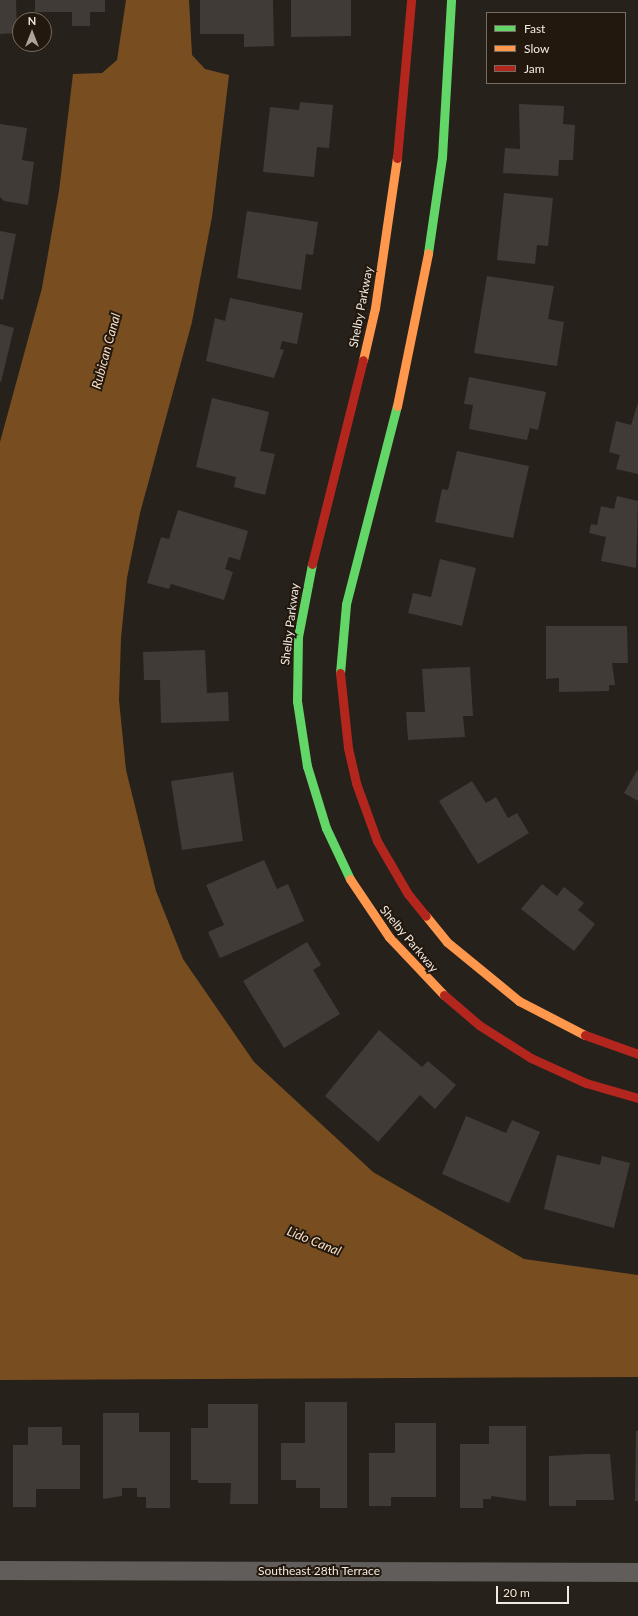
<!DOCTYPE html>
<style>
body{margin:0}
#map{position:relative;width:638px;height:1616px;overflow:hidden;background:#27211c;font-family:Lato,sans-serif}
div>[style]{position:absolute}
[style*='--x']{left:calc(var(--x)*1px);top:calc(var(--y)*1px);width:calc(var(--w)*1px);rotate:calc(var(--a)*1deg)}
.water>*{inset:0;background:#784e21}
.building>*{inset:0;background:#403b36}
.street>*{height:19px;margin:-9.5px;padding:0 9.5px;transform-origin:9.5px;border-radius:9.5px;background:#605d5b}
.fast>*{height:9px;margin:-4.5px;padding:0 4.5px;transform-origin:4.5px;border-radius:4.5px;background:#63d668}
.slow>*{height:9px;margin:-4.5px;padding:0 4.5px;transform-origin:4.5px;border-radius:4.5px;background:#ff974d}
.jam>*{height:9px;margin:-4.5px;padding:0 4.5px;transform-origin:4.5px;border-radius:4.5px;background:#b3261e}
span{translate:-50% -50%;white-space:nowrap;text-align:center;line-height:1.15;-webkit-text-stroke:4px #22180e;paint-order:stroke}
.street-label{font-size:12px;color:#f1eae2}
.water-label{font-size:13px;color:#f9ddc2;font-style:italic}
.legend{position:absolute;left:486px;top:12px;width:140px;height:72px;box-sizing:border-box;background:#22180e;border:1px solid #756c63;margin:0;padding:5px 7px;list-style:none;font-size:12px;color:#f1eae2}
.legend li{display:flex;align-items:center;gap:8px;height:20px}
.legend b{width:20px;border:1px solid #756c63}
.north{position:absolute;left:12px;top:12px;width:40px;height:40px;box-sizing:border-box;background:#22180e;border:1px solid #756c63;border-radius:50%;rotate:0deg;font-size:11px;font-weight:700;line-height:16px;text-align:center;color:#f1eae2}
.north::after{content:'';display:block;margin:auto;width:14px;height:18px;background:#aaa49d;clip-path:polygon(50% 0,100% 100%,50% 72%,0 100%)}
.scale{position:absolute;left:496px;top:1586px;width:73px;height:18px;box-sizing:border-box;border:2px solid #f1eae2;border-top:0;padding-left:5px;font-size:12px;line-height:14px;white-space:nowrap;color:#f1eae2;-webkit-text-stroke:3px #22180e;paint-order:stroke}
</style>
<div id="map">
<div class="water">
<i style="clip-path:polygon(126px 0,189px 0,192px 55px,205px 69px,229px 75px,212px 217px,192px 322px,140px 513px,127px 578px,121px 638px,119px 700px,126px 770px,156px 891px,183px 959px,254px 1062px,373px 1172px,524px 1259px,638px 1275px,638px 1377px,0 1380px,0 442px,42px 288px,59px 191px,73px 74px,102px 73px,117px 60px)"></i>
</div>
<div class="building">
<i style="clip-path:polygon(0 0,16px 0,17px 33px,0 34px)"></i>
<i style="clip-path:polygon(35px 0,105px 0,105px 12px,90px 12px,90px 26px,72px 26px,72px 12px,35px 12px)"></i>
<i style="clip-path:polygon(200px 0,273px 0,274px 46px,244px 47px,244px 34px,200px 34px)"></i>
<i style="clip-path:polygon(291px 0,351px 0,351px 36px,291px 37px)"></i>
<i style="clip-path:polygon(300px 102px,333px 105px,329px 148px,317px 147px,314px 177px,263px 172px,270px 107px,299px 110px)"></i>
<i style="clip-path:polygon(519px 104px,564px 106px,563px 124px,575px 125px,573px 160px,559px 160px,558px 176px,503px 173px,505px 148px,520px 149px)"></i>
<i style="clip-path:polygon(0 124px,27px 128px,22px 160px,34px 162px,28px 205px,4px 201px,0 197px)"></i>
<i style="clip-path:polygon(504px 193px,553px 198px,548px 246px,537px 245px,535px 264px,497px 260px)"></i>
<i style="clip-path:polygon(247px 211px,318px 222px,313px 255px,306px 254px,301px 290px,237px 278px)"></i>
<i style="clip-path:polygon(0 231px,16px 234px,3px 300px,0 299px)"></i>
<i style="clip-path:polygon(487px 276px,554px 286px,548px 319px,564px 322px,557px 366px,474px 353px)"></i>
<i style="clip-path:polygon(230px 298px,303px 313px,297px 344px,282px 341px,280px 349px,284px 350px,274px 378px,206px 361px,215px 318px,225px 321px)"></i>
<i style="clip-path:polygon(0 324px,14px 328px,1px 382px,0 382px)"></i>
<i style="clip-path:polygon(469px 377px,546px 392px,538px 430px,530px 428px,527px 440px,469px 429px,473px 405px,464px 404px)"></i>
<i style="clip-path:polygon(212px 398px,269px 412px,260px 451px,275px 454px,265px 495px,234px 487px,236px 477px,196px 467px)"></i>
<i style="clip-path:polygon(638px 403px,638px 474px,616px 469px,620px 455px,609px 452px,616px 421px,631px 425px)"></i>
<i style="clip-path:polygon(457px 451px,529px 466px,513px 538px,435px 522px,442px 489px,448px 490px)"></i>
<i style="clip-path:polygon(617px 496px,638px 501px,636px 568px,601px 561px,606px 537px,589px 533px,591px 524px,597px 525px,601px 506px,614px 509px)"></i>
<i style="clip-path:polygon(178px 510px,248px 531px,240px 560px,229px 557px,225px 569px,233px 572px,224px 600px,171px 584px,169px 589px,147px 583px,161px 537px,169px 539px)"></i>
<i style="clip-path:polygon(440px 559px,476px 568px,462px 626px,408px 613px,413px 593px,431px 597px)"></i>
<i style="clip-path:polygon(546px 626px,627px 626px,628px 663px,612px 663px,615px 685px,609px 685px,609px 691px,559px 692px,559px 678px,546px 679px)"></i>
<i style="clip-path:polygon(205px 650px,207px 693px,228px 692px,229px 721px,161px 723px,160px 680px,144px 680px,143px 652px)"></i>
<i style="clip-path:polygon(470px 667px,473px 716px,463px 716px,465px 737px,408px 740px,406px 712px,425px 712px,422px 669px)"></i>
<i style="clip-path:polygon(638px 769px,638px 801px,624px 793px)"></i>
<i style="clip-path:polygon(233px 772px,243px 841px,182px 850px,171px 781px)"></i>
<i style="clip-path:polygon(472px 781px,486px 803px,496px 797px,508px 818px,517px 813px,529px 833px,478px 864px,439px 801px)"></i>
<i style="clip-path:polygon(264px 860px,277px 889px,288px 884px,304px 921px,220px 958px,208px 932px,224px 925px,206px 885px)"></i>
<i style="clip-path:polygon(542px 884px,557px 896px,564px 887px,584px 903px,578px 910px,595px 924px,574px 951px,521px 909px)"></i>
<i style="clip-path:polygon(307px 942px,321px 965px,313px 970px,340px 1014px,284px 1048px,243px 981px)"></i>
<i style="clip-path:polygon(379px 1030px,422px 1067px,428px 1061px,456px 1085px,435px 1109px,420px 1095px,378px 1142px,325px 1096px)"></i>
<i style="clip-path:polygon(466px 1116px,506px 1133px,512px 1120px,540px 1132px,509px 1203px,442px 1174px)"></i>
<i style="clip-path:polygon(557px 1155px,600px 1165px,602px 1156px,630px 1163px,614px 1228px,544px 1209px)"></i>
<i style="clip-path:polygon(305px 1402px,347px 1402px,347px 1508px,320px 1508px,320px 1488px,296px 1488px,296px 1480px,281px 1480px,281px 1443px,305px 1443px)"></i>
<i style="clip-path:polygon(208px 1404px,258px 1404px,258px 1504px,230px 1504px,231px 1483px,198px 1483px,198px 1480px,191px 1480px,191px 1428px,208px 1428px)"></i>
<i style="clip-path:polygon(103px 1413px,139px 1413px,139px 1432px,170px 1432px,170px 1508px,146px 1508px,146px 1497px,137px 1497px,137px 1488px,122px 1488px,122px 1496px,103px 1499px)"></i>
<i style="clip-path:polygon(395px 1423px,436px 1423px,436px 1497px,391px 1497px,391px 1506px,369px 1506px,369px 1453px,395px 1453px)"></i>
<i style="clip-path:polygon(489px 1426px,526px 1426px,526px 1501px,491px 1496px,491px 1499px,483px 1499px,483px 1508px,460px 1508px,460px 1444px,489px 1444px)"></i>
<i style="clip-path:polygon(28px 1427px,62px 1427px,62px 1445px,80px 1445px,80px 1489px,36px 1489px,36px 1507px,13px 1507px,13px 1445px,28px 1445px)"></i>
<i style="clip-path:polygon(636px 1431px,638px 1431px,638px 1501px,635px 1501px)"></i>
<i style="clip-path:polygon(588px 1454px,610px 1454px,614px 1500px,576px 1500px,576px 1506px,549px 1506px,549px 1456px)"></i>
</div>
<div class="street">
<i style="--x:0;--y:1570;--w:638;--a:0.18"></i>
</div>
<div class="fast">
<i style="--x:428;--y:253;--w:97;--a:-81.7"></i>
<i style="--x:442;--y:157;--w:157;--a:-86.7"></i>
<i style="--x:312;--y:564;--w:74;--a:100.9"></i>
<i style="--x:298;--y:637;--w:64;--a:90.9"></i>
<i style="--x:297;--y:701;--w:66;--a:81.3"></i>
<i style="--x:307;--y:766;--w:65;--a:73"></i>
<i style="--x:326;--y:828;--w:56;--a:64.8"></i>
<i style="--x:340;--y:673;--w:69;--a:-85"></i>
<i style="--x:346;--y:604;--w:204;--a:-75.6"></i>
</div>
<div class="slow">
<i style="--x:363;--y:360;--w:53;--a:-77"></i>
<i style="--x:375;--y:308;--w:152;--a:-81.7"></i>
<i style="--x:397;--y:406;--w:156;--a:-78.5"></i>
<i style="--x:350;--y:879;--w:70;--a:56.1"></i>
<i style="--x:389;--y:937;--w:80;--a:46.5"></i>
<i style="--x:426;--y:916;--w:33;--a:51"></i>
<i style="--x:447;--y:942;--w:93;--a:39.3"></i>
<i style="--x:519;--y:1001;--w:74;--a:27.3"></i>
</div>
<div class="jam">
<i style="--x:397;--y:158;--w:159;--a:-84.9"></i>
<i style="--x:312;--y:564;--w:210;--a:-76"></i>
<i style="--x:340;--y:673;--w:75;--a:83.9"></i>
<i style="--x:348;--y:748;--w:36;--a:77"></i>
<i style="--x:356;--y:783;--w:62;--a:70.1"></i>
<i style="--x:377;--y:841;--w:61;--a:59.7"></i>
<i style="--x:408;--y:894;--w:28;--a:51"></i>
<i style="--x:444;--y:995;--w:46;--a:40.6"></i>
<i style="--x:479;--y:1025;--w:62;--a:32.4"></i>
<i style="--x:531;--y:1058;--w:60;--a:24.4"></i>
<i style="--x:586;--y:1083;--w:54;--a:16.1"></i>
<i style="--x:585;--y:1035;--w:56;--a:19.7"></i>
</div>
<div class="street-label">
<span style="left:361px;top:307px;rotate:-79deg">Shelby Parkway</span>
<span style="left:290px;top:624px;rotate:-83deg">Shelby Parkway</span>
<span style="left:409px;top:939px;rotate:50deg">Shelby Parkway</span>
<span style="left:319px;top:1571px">Southeast 28th Terrace</span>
</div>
<div class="water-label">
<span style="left:106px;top:351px;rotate:-75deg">Rubican Canal</span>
<span style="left:314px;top:1241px;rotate:22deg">Lido Canal</span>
</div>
<ul class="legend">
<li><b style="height:5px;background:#63d668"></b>Fast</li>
<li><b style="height:5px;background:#ff974d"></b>Slow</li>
<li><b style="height:5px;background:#b3261e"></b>Jam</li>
</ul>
<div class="north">N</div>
<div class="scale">20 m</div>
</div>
